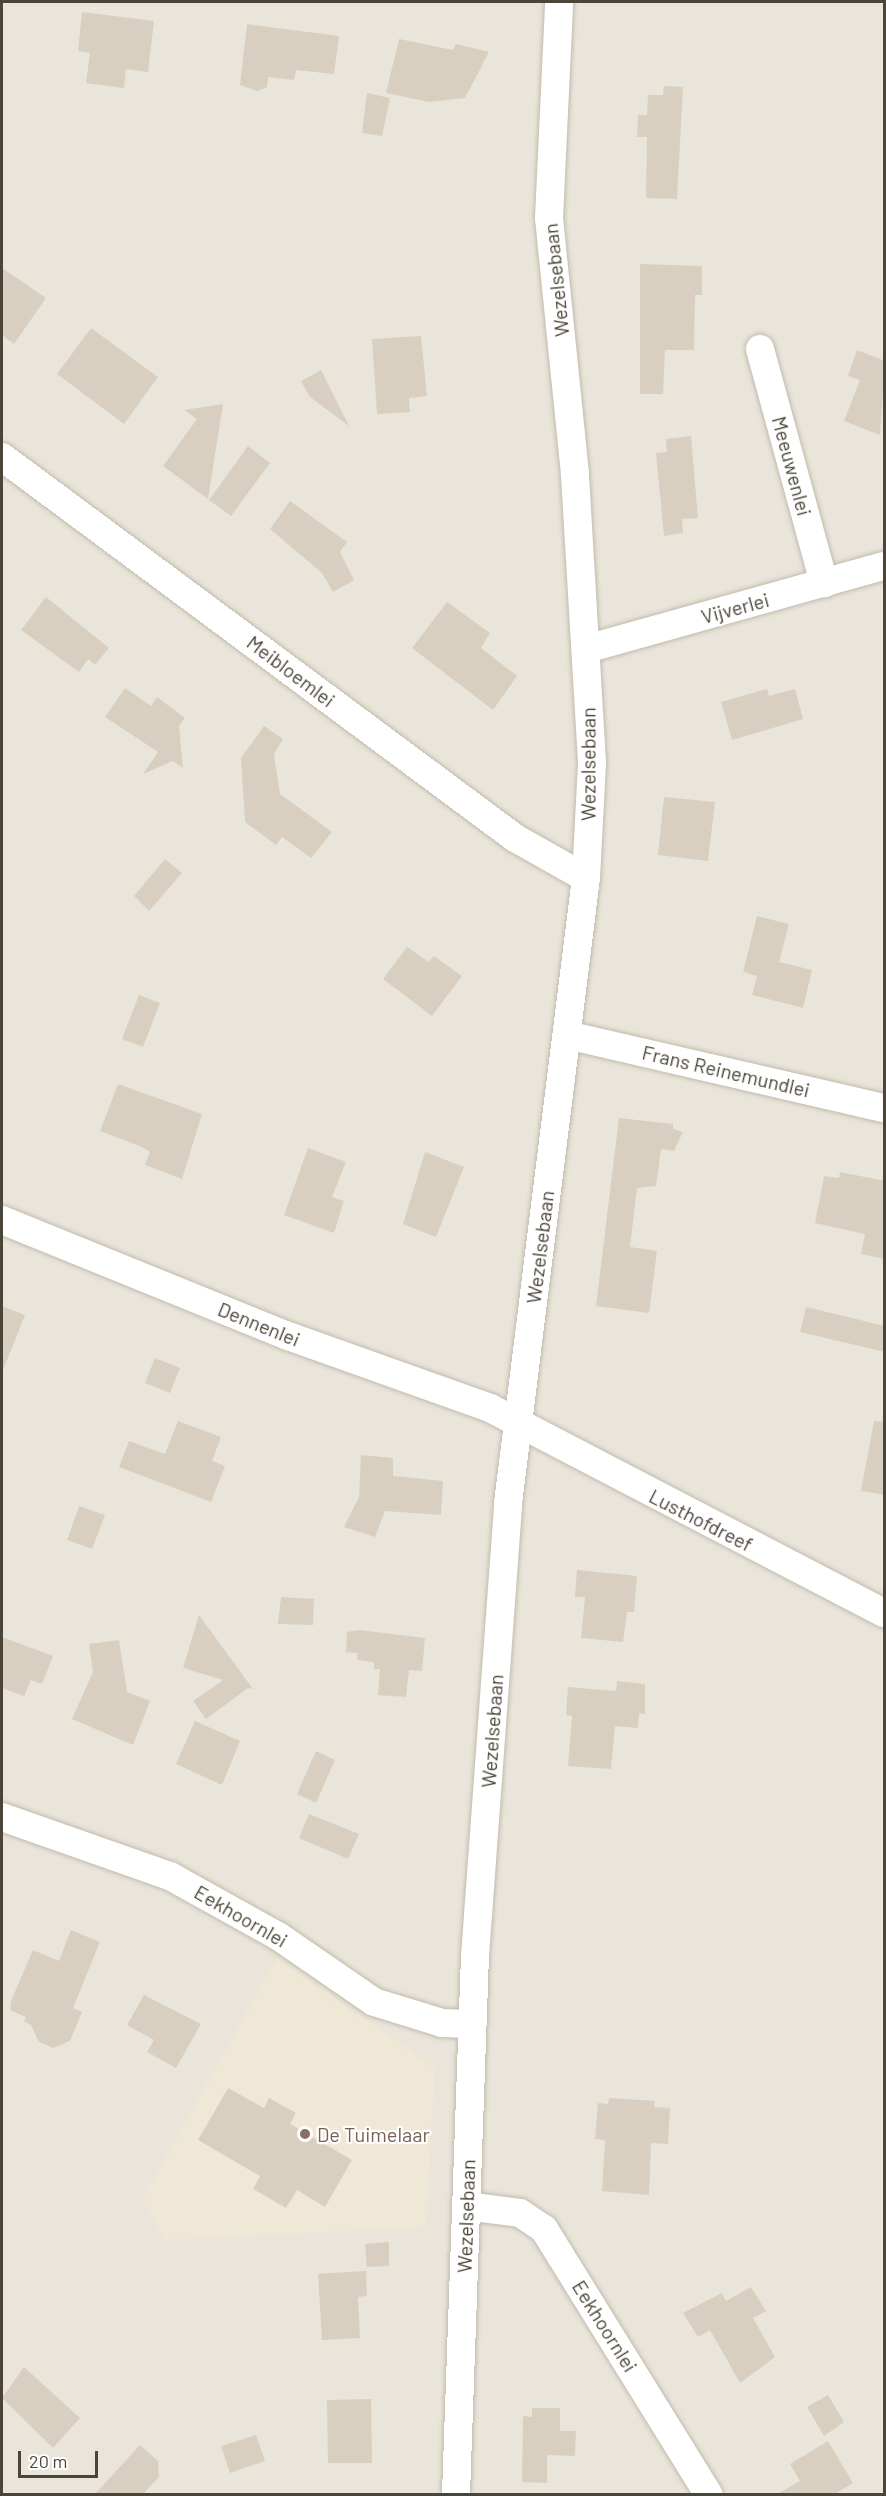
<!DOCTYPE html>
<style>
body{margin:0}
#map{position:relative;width:886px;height:2496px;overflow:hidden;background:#f6f3ec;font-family:Barlow,sans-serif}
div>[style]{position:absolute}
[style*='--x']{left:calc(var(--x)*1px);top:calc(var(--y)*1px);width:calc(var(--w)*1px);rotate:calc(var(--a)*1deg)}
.residential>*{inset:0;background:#eae5da}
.education>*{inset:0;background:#efe8d6}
.building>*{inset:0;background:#d8cfc1}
.roads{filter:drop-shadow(0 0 2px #c2bbae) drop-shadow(0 0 2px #c2bbae)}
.minor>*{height:28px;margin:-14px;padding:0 14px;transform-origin:14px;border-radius:14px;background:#fff}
.dots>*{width:16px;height:16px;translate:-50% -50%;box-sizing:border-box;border:3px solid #fff;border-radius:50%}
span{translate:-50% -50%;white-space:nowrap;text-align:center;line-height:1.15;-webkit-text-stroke:4.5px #fff;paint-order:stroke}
.street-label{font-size:20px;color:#4b4439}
.education-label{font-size:20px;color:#785e54}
.left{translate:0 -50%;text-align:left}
.frame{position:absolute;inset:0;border:3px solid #4b4439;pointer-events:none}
.scale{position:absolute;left:18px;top:2451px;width:80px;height:27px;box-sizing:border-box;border:3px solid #4b4439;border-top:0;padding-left:8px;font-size:18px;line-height:21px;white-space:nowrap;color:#4b4439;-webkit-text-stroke:4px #fff;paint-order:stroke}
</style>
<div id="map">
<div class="residential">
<i style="clip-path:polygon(2px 2px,884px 2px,884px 2494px,2px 2494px)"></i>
</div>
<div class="education">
<i style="clip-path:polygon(277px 1958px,435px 2068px,426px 2227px,165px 2240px,142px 2200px)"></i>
</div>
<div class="building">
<i style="clip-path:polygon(82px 12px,154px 21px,148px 72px,126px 69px,124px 88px,86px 83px,90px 53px,78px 51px)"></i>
<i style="clip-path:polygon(247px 24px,339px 36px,334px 74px,296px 70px,294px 80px,268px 77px,267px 87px,257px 91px,240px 85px)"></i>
<i style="clip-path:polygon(399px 39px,453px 50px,456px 44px,489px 52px,465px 98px,429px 102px,386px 93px)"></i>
<i style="clip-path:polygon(664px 86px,683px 87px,677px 199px,646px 198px,647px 137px,637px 137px,638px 115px,647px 115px,648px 95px,663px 95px)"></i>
<i style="clip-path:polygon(367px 93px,390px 98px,382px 136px,362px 133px)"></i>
<i style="clip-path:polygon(640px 264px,702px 266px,702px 295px,695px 295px,694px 350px,665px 350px,663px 394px,640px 394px)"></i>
<i style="clip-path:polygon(2px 268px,46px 298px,14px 344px,2px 335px)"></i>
<i style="clip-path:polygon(91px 328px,158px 377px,124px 424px,57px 374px)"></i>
<i style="clip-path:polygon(421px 336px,427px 396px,409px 398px,410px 412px,377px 414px,372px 339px)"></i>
<i style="clip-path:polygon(857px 350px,885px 361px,880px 435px,844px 421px,860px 380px,848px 376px)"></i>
<i style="clip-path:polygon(321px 370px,349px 426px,310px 397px,301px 381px)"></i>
<i style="clip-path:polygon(223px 404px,208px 499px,163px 466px,197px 419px,184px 410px)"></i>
<i style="clip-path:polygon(691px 436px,698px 518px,682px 519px,683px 533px,664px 536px,656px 453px,667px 452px,666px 439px)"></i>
<i style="clip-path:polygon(248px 446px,270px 463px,231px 516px,209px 500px)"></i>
<i style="clip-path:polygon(290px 501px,347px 542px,340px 552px,354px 580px,333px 592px,322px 573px,270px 529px)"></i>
<i style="clip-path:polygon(46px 597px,109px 648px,95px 665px,88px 659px,79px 672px,21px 630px)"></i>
<i style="clip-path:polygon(447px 602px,490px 633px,481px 648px,517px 676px,493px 710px,412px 648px)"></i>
<i style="clip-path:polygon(125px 688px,151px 706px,157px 697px,185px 718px,179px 726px,183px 768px,173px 761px,143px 774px,158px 752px,105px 717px)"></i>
<i style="clip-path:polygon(767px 689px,769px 696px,795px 689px,803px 719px,732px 740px,721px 702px)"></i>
<i style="clip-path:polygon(264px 726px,283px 739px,274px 754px,280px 794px,332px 832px,311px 858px,282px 837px,276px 845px,245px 822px,241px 758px)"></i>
<i style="clip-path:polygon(664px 797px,715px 802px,708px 861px,658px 855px)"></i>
<i style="clip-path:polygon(165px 859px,182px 873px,149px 911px,134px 896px)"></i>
<i style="clip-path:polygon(757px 916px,789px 924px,779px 962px,812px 970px,803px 1008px,752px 995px,757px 976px,743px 972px)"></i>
<i style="clip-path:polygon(407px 947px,429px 962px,434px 956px,462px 976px,432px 1016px,383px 979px)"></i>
<i style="clip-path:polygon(139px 995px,160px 1003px,143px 1047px,122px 1039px)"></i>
<i style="clip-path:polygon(118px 1084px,202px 1114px,182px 1179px,145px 1165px,150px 1152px,142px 1147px,100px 1131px)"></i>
<i style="clip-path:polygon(619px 1118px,673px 1124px,673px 1129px,683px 1132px,674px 1151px,661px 1149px,656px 1186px,637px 1188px,630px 1247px,657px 1251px,649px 1313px,596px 1306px)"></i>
<i style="clip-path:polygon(308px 1148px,346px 1162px,332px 1197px,344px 1201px,334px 1233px,284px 1215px)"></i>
<i style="clip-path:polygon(425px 1152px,464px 1167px,436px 1237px,403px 1224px)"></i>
<i style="clip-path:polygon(840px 1172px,885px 1181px,885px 1259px,861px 1254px,865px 1234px,815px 1223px,824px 1176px,839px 1178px)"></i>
<i style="clip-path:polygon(2px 1306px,25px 1315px,3px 1370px,2px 1370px)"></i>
<i style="clip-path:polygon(806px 1307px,885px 1326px,885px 1352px,800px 1332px)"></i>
<i style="clip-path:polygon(155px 1358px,180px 1368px,170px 1393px,145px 1383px)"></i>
<i style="clip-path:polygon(178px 1421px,221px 1437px,212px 1461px,225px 1466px,211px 1502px,119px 1467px,129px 1441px,165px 1454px)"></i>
<i style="clip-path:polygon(874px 1421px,885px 1422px,885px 1495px,861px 1491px)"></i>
<i style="clip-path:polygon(361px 1455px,393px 1458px,393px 1476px,443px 1481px,441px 1515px,385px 1511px,375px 1537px,344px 1527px,359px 1497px)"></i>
<i style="clip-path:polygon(79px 1506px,105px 1515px,92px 1549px,67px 1540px)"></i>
<i style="clip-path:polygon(577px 1570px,637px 1576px,634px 1612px,627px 1612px,623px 1642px,581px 1638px,585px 1597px,575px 1597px)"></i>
<i style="clip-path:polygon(281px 1597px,314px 1599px,313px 1625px,278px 1624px)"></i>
<i style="clip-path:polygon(199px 1615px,253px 1689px,248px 1688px,206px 1719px,193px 1701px,223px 1680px,183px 1668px)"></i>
<i style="clip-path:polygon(359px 1630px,425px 1638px,422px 1671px,409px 1670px,406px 1697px,378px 1695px,380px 1669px,374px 1669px,374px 1662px,357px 1660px,358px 1653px,346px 1652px,347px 1632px)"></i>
<i style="clip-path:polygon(2px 1637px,53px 1656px,42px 1684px,31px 1680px,24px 1696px,2px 1688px)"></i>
<i style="clip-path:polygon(119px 1640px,127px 1692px,150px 1701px,133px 1745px,72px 1719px,93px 1672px,89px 1644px)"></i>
<i style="clip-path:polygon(617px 1681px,645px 1684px,645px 1714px,639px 1713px,638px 1728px,615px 1726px,611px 1769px,568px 1766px,572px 1716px,566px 1715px,568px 1687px,616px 1691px)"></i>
<i style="clip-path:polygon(195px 1721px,240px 1741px,222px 1785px,176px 1764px)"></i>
<i style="clip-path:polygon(316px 1751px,335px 1760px,316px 1803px,297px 1794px)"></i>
<i style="clip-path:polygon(309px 1814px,359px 1834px,348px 1859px,299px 1838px)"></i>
<i style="clip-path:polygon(71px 1930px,100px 1942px,73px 2008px,82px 2012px,70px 2041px,53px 2048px,39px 2042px,31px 2025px,24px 2021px,26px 2017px,10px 2010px,11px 2001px,33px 1950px,59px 1961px)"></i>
<i style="clip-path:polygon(144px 1995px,201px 2024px,176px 2068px,147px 2052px,154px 2040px,127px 2025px)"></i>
<i style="clip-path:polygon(228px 2088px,264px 2108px,269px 2098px,296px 2113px,290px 2124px,352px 2160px,325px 2207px,297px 2190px,286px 2208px,253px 2189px,260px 2176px,198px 2140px)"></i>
<i style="clip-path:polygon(609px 2098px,655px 2101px,654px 2107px,670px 2108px,668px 2144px,651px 2143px,649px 2195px,602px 2191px,605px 2140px,595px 2139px,598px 2103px,608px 2104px)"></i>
<i style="clip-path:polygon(389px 2242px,389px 2266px,367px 2267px,365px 2244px)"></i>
<i style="clip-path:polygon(366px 2271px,367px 2296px,358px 2297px,360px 2338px,322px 2340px,318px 2274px)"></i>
<i style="clip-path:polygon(751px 2287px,766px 2311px,753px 2318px,775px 2357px,740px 2383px,710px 2330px,698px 2337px,683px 2313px,722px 2293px,726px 2301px)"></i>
<i style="clip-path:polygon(24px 2367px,80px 2418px,53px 2448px,2px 2398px)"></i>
<i style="clip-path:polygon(828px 2395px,844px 2422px,824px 2436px,807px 2407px)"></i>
<i style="clip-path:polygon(371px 2399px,372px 2463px,328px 2463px,327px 2400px)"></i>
<i style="clip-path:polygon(532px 2408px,560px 2408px,560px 2431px,576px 2431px,575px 2456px,547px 2455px,547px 2483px,522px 2482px,523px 2416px,532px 2417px)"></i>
<i style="clip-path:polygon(256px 2435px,265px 2461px,230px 2473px,221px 2446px)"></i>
<i style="clip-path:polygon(828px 2441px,853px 2483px,835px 2494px,777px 2494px,800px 2481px,790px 2464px)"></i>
<i style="clip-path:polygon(140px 2445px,158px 2461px,159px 2477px,143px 2494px,95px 2494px)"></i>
</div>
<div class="roads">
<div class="minor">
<i style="--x:760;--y:349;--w:243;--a:74.7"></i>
<i style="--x:2;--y:457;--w:639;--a:36.6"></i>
<i style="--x:515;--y:838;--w:81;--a:29.4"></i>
<i style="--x:586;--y:649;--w:309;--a:-15.6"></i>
<i style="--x:567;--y:1035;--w:325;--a:13"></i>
<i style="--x:2;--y:1220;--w:309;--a:22.1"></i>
<i style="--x:288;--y:1336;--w:214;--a:19.6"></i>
<i style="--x:490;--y:1408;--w:444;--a:27.5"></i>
<i style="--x:2;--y:1817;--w:178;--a:19.4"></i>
<i style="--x:170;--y:1876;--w:124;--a:29.1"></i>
<i style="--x:278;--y:1936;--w:116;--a:34.5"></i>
<i style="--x:374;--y:2002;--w:71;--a:17.2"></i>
<i style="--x:442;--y:2023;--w:30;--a:2"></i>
<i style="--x:466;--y:2206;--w:54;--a:7.4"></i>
<i style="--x:520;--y:2213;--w:29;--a:34"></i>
<i style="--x:544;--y:2229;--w:312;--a:58.2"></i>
<i style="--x:456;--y:2494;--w:538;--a:-87.98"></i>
<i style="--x:475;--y:1956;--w:454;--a:-85.8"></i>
<i style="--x:508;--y:1503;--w:630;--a:-82.89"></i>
<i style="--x:586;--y:878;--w:116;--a:-87"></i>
<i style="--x:592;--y:762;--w:289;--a:-93.4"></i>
<i style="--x:575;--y:474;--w:257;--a:-95.8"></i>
<i style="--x:549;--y:218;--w:216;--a:-87.3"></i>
</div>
</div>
<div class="dots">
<i style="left:305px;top:2134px;background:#8d6e63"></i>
</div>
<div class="street-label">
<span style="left:556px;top:280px;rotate:-96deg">Wezelsebaan</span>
<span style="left:792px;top:466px;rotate:75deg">Meeuwenlei</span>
<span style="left:735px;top:608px;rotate:-15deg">Vijverlei</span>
<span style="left:291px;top:671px;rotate:37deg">Meibloemlei</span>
<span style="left:588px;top:764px;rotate:-90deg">Wezelsebaan</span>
<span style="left:726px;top:1071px;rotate:13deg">Frans Reinemundlei</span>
<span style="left:540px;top:1247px;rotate:-83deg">Wezelsebaan</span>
<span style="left:259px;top:1324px;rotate:22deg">Dennenlei</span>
<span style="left:701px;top:1520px;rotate:27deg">Lusthofdreef</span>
<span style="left:492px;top:1731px;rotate:-86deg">Wezelsebaan</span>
<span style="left:241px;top:1916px;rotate:30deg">Eekhoornlei</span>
<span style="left:466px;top:2216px;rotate:-88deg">Wezelsebaan</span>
<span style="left:605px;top:2326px;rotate:58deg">Eekhoornlei</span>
</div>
<div class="education-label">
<span class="left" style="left:317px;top:2134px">De Tuimelaar</span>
</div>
<div class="frame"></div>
<div class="scale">20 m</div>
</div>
